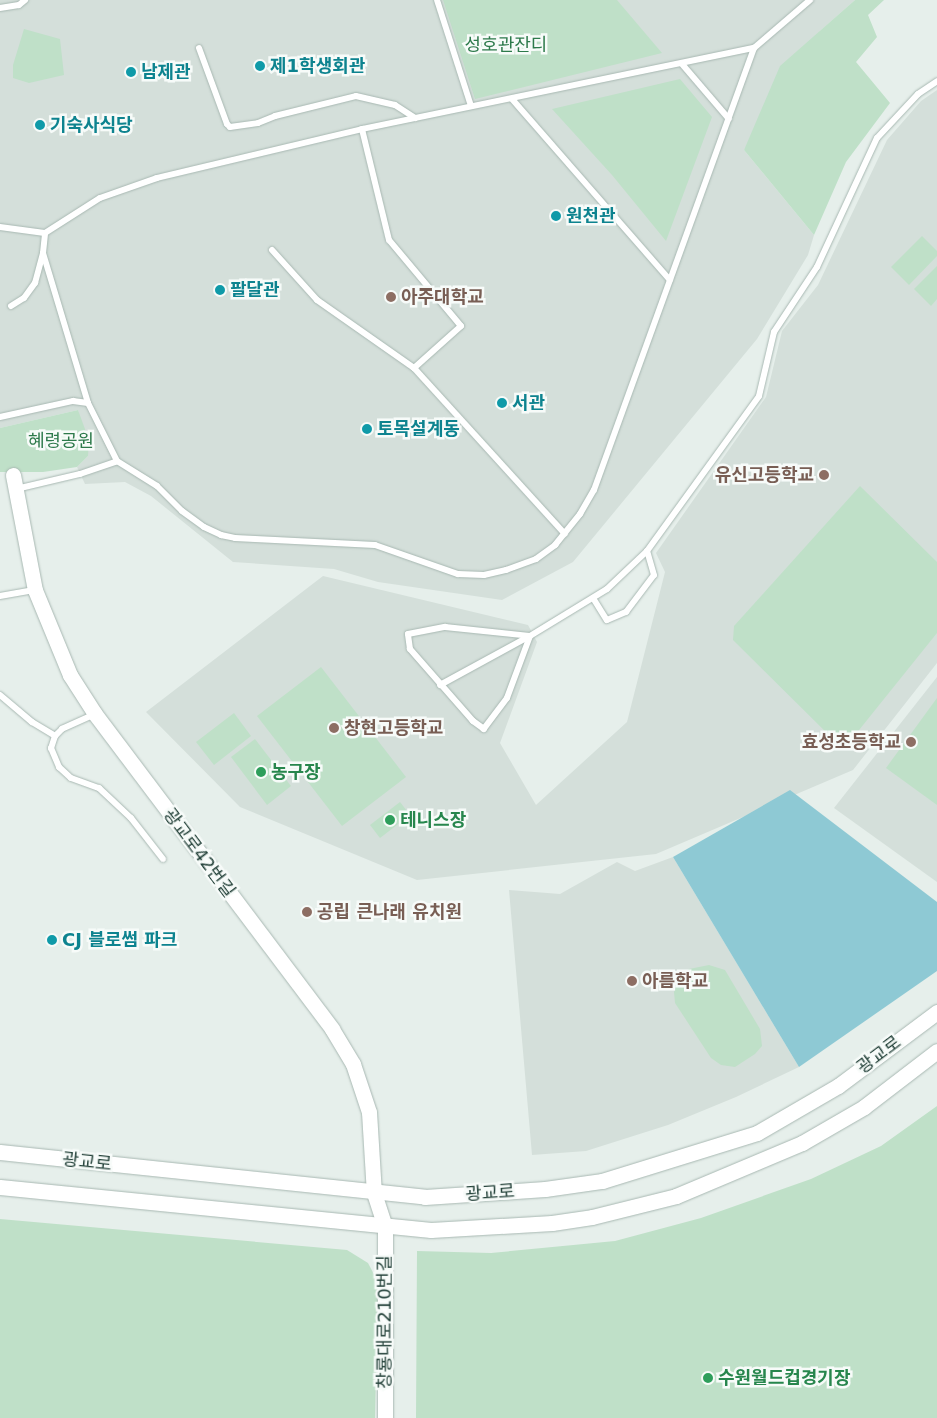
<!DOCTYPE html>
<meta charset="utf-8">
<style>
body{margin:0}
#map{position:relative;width:937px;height:1418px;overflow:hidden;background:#e6efeb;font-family:"DejaVu Sans","Noto Sans KR",sans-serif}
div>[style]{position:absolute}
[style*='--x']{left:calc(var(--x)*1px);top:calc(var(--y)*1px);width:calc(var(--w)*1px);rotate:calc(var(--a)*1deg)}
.built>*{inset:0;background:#d4dfda}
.green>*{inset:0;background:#bfe0c8}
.water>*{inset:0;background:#8ec9d4}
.roads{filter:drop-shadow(0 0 1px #a8b8b2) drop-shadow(0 0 1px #a8b8b2)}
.lane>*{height:6px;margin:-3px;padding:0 3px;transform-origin:3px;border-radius:3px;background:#fff}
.secondary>*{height:15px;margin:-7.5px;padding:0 7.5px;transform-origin:7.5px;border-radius:7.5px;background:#fff}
.dots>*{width:14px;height:14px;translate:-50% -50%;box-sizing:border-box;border:2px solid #f7fbf9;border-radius:50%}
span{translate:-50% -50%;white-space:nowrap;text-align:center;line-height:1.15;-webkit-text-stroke:5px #f7fbf9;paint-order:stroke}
.park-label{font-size:18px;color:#2d7a4b}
.culture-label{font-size:18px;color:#0d838f;font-weight:700}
.left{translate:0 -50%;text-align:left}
.education-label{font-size:18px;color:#785e54;font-weight:700}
.right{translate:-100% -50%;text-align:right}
.leisure-label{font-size:18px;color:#27864d;font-weight:700}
.street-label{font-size:18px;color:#24423a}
</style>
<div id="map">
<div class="built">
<i style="clip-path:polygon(0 0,855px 0,820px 31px,744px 150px,814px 235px,808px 255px,757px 339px,573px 562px,502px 600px,378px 582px,334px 569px,233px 562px,151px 496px,125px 482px,85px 484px,77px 467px,88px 456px,78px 410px,0 428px)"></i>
<i style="clip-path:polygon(937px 90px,937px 663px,853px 770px,656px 854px,417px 880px,240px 807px,146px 712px,323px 576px,528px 625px,537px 642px,500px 743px,536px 805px,627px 722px,665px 572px,656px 553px,766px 397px,782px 331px,818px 285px,887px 140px,921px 101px)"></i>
<i style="clip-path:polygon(937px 677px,937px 882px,834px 808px)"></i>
<i style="clip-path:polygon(673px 857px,799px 1067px,736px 1097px,668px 1125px,586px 1151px,532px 1155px,509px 890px,560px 894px,617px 862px,635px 871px)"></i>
</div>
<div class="green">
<i style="clip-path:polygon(443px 0,617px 0,662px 53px,475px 99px)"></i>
<i style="clip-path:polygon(855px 0,884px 0,868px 15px,877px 37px,856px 62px,890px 103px,846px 162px,814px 235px,744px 150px,780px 66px)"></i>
<i style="clip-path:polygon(24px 29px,60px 39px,64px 75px,29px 83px,13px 78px,13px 65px)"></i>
<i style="clip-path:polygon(680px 79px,712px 117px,666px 241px,612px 175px,552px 109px)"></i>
<i style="clip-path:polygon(922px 236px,937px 251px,937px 256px,909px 285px,891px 267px)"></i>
<i style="clip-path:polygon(937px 266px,937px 299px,931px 306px,914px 289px)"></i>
<i style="clip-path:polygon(78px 410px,89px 440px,88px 456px,77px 467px,43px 472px,0 472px,0 428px)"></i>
<i style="clip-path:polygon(860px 486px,937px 562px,937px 633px,847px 745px,836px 742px,733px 640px,734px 626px)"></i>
<i style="clip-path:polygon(321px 667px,406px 777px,342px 826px,257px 716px)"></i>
<i style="clip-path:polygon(937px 698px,937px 805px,886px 768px)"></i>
<i style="clip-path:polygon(234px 713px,251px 736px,214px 765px,196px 742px)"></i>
<i style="clip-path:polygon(255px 739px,291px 786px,267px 805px,231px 757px)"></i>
<i style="clip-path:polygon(400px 802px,410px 815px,380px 838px,370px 825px)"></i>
<i style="clip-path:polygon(709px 965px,725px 970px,760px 1029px,762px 1046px,755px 1054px,735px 1067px,721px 1065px,711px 1058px,675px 1003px,674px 992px,679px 979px,689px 969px)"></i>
<i style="clip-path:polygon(937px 1106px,937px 1418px,416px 1418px,417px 1251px,491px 1253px,615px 1241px,701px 1218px,811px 1179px,881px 1146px)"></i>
<i style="clip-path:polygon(0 1219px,347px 1250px,368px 1263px,378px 1282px,375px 1418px,0 1418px)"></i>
</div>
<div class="water">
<i style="clip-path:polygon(790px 790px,937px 902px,937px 971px,799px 1067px,673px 857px)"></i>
</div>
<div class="roads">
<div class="lane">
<i style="--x:437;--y:0;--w:111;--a:72.2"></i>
<i style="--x:0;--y:8;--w:19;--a:-9"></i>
<i style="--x:19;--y:5;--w:8;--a:-40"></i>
<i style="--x:199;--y:48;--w:81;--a:69.8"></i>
<i style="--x:227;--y:124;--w:4;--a:45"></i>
<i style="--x:230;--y:127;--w:28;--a:-8"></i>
<i style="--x:258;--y:123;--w:18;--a:-22"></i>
<i style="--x:275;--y:116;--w:83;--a:-13.9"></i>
<i style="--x:356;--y:96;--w:40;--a:13"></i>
<i style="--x:395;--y:105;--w:24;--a:33"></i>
<i style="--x:682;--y:64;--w:72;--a:49.5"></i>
<i style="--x:512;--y:99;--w:240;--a:48.9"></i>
<i style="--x:0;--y:227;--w:45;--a:7.6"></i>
<i style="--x:45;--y:233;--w:65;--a:-32.5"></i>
<i style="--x:100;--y:198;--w:60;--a:-19.3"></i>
<i style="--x:157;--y:178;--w:211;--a:-13.4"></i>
<i style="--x:362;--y:129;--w:400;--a:-11.7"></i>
<i style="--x:754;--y:48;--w:74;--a:-40.6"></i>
<i style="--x:272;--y:250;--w:67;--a:48"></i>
<i style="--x:317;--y:300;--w:118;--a:35"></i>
<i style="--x:414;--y:368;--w:63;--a:-41.8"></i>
<i style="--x:461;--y:326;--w:112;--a:-129.9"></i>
<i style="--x:389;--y:240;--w:114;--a:-103.7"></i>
<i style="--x:43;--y:253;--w:157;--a:73.3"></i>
<i style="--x:88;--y:403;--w:65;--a:63.4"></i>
<i style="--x:117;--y:461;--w:47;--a:32"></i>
<i style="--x:157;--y:486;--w:35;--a:45"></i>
<i style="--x:182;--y:511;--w:27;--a:36"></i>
<i style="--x:204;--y:527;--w:19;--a:25"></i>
<i style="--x:221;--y:535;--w:14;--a:12"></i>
<i style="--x:235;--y:538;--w:140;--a:2.9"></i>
<i style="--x:375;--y:545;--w:88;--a:19.3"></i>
<i style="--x:458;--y:574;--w:26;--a:2"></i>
<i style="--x:484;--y:575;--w:23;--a:-13"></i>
<i style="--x:506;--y:570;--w:32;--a:-20"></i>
<i style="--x:536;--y:559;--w:24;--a:-36"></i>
<i style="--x:555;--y:545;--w:40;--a:-51"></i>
<i style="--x:580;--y:514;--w:28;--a:-60"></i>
<i style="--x:594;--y:490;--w:470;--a:-70.1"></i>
<i style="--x:11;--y:306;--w:15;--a:-32"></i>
<i style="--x:24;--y:298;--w:19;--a:-54"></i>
<i style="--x:35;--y:283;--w:31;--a:-75"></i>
<i style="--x:43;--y:253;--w:20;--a:-84"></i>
<i style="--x:414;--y:368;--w:224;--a:47.7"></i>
<i style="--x:0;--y:417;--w:75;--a:-12.4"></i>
<i style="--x:73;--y:401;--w:15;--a:8"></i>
<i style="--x:16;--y:489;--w:66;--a:-13.2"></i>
<i style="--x:80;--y:474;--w:39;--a:-19"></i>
<i style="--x:0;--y:596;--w:36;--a:-10"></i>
<i style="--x:593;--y:598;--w:26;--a:58"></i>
<i style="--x:607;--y:620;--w:21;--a:-23"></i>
<i style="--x:626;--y:612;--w:46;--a:-52.9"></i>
<i style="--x:654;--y:575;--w:25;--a:-106"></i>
<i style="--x:445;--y:627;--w:85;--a:6"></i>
<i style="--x:530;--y:636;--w:66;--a:110.4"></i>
<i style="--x:507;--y:698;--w:39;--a:127"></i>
<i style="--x:484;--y:729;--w:14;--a:-144"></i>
<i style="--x:473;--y:721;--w:96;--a:-131.2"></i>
<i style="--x:410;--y:649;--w:15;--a:-98"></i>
<i style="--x:408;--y:634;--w:38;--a:-11"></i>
<i style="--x:440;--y:685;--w:102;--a:-28.6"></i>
<i style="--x:530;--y:636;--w:90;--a:-31.4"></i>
<i style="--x:607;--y:589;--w:55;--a:-43.5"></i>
<i style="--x:647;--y:551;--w:191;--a:-54.1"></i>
<i style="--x:759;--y:396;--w:66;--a:-76.8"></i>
<i style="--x:774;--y:332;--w:78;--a:-56.5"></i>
<i style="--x:817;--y:267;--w:142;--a:-65.1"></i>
<i style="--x:877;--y:138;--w:60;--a:-47"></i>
<i style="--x:918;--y:94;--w:23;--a:-34"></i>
<i style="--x:0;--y:695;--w:42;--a:40.2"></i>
<i style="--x:32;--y:722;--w:27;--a:31"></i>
<i style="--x:95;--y:714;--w:36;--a:156"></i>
<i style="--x:62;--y:729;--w:10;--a:135"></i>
<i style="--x:55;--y:736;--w:13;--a:108"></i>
<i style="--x:51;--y:748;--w:21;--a:67"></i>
<i style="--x:59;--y:767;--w:16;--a:43"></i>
<i style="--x:71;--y:778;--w:30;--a:20"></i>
<i style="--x:99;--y:788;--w:44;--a:43.2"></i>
<i style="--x:131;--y:818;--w:52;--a:52"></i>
</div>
<div class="secondary">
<i style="--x:13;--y:475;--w:117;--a:79.2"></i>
<i style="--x:35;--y:590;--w:92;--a:67.6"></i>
<i style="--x:70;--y:675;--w:46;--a:57.3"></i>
<i style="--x:95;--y:714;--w:394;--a:53"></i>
<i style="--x:332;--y:1029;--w:41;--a:59"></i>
<i style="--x:353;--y:1064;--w:51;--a:71.6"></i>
<i style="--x:369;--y:1112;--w:81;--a:86.5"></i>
<i style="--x:374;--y:1193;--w:35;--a:72"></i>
<i style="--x:385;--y:1226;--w:192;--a:90"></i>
<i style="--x:0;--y:1152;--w:427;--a:6"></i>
<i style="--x:425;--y:1197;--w:120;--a:-3.8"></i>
<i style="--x:545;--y:1189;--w:58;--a:-8"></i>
<i style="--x:602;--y:1181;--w:162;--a:-17.2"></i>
<i style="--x:757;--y:1133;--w:94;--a:-30.1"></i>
<i style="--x:838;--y:1086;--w:124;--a:-36.8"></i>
<i style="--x:0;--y:1187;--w:433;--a:5.7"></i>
<i style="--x:431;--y:1230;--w:121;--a:-3.3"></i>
<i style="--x:552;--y:1223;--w:40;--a:-8.5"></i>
<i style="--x:592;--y:1217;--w:87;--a:-14"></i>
<i style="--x:676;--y:1196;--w:137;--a:-22.8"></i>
<i style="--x:802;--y:1143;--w:72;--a:-30.1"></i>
<i style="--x:864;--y:1107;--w:92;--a:-37.5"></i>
</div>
</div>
<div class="dots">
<i style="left:260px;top:66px;background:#0f9aa8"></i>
<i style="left:131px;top:72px;background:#0f9aa8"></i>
<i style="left:40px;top:125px;background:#0f9aa8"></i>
<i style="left:556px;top:216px;background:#0f9aa8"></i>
<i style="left:220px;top:290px;background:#0f9aa8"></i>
<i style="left:391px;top:297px;background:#8d6e63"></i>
<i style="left:502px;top:403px;background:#0f9aa8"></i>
<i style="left:367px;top:429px;background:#0f9aa8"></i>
<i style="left:824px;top:475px;background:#8d6e63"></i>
<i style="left:334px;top:728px;background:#8d6e63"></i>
<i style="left:911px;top:742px;background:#8d6e63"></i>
<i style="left:261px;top:772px;background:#2e9e5b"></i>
<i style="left:390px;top:820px;background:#2e9e5b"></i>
<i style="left:307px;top:912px;background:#8d6e63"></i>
<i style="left:52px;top:940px;background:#0f9aa8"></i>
<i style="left:632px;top:981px;background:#8d6e63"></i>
<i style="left:708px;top:1378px;background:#2e9e5b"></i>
</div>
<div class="park-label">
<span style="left:506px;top:45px">성호관잔디</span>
<span style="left:61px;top:441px">혜령공원</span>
</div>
<div class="culture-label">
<span class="left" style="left:270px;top:66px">제1학생회관</span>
<span class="left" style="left:141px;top:72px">남제관</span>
<span class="left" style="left:50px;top:125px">기숙사식당</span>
<span class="left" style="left:566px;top:216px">원천관</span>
<span class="left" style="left:230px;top:290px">팔달관</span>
<span class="left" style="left:512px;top:403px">서관</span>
<span class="left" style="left:377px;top:429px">토목설계동</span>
<span class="left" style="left:62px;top:940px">CJ 블로썸 파크</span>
</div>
<div class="education-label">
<span class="left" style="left:401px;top:297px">아주대학교</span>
<span class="right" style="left:814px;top:475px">유신고등학교</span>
<span class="left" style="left:344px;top:728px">창현고등학교</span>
<span class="right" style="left:901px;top:742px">효성초등학교</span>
<span class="left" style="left:317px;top:912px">공립 큰나래 유치원</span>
<span class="left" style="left:642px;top:981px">아름학교</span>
</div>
<div class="leisure-label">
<span class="left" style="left:271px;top:772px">농구장</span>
<span class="left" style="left:400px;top:820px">테니스장</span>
<span class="left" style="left:718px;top:1378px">수원월드컵경기장</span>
</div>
<div class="street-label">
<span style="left:199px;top:853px;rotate:53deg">광교로42번길</span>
<span style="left:879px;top:1055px;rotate:-37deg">광교로</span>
<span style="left:87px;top:1162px;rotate:6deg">광교로</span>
<span style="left:490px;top:1193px;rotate:-4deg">광교로</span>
<span style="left:385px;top:1322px;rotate:-90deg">창룡대로210번길</span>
</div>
</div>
